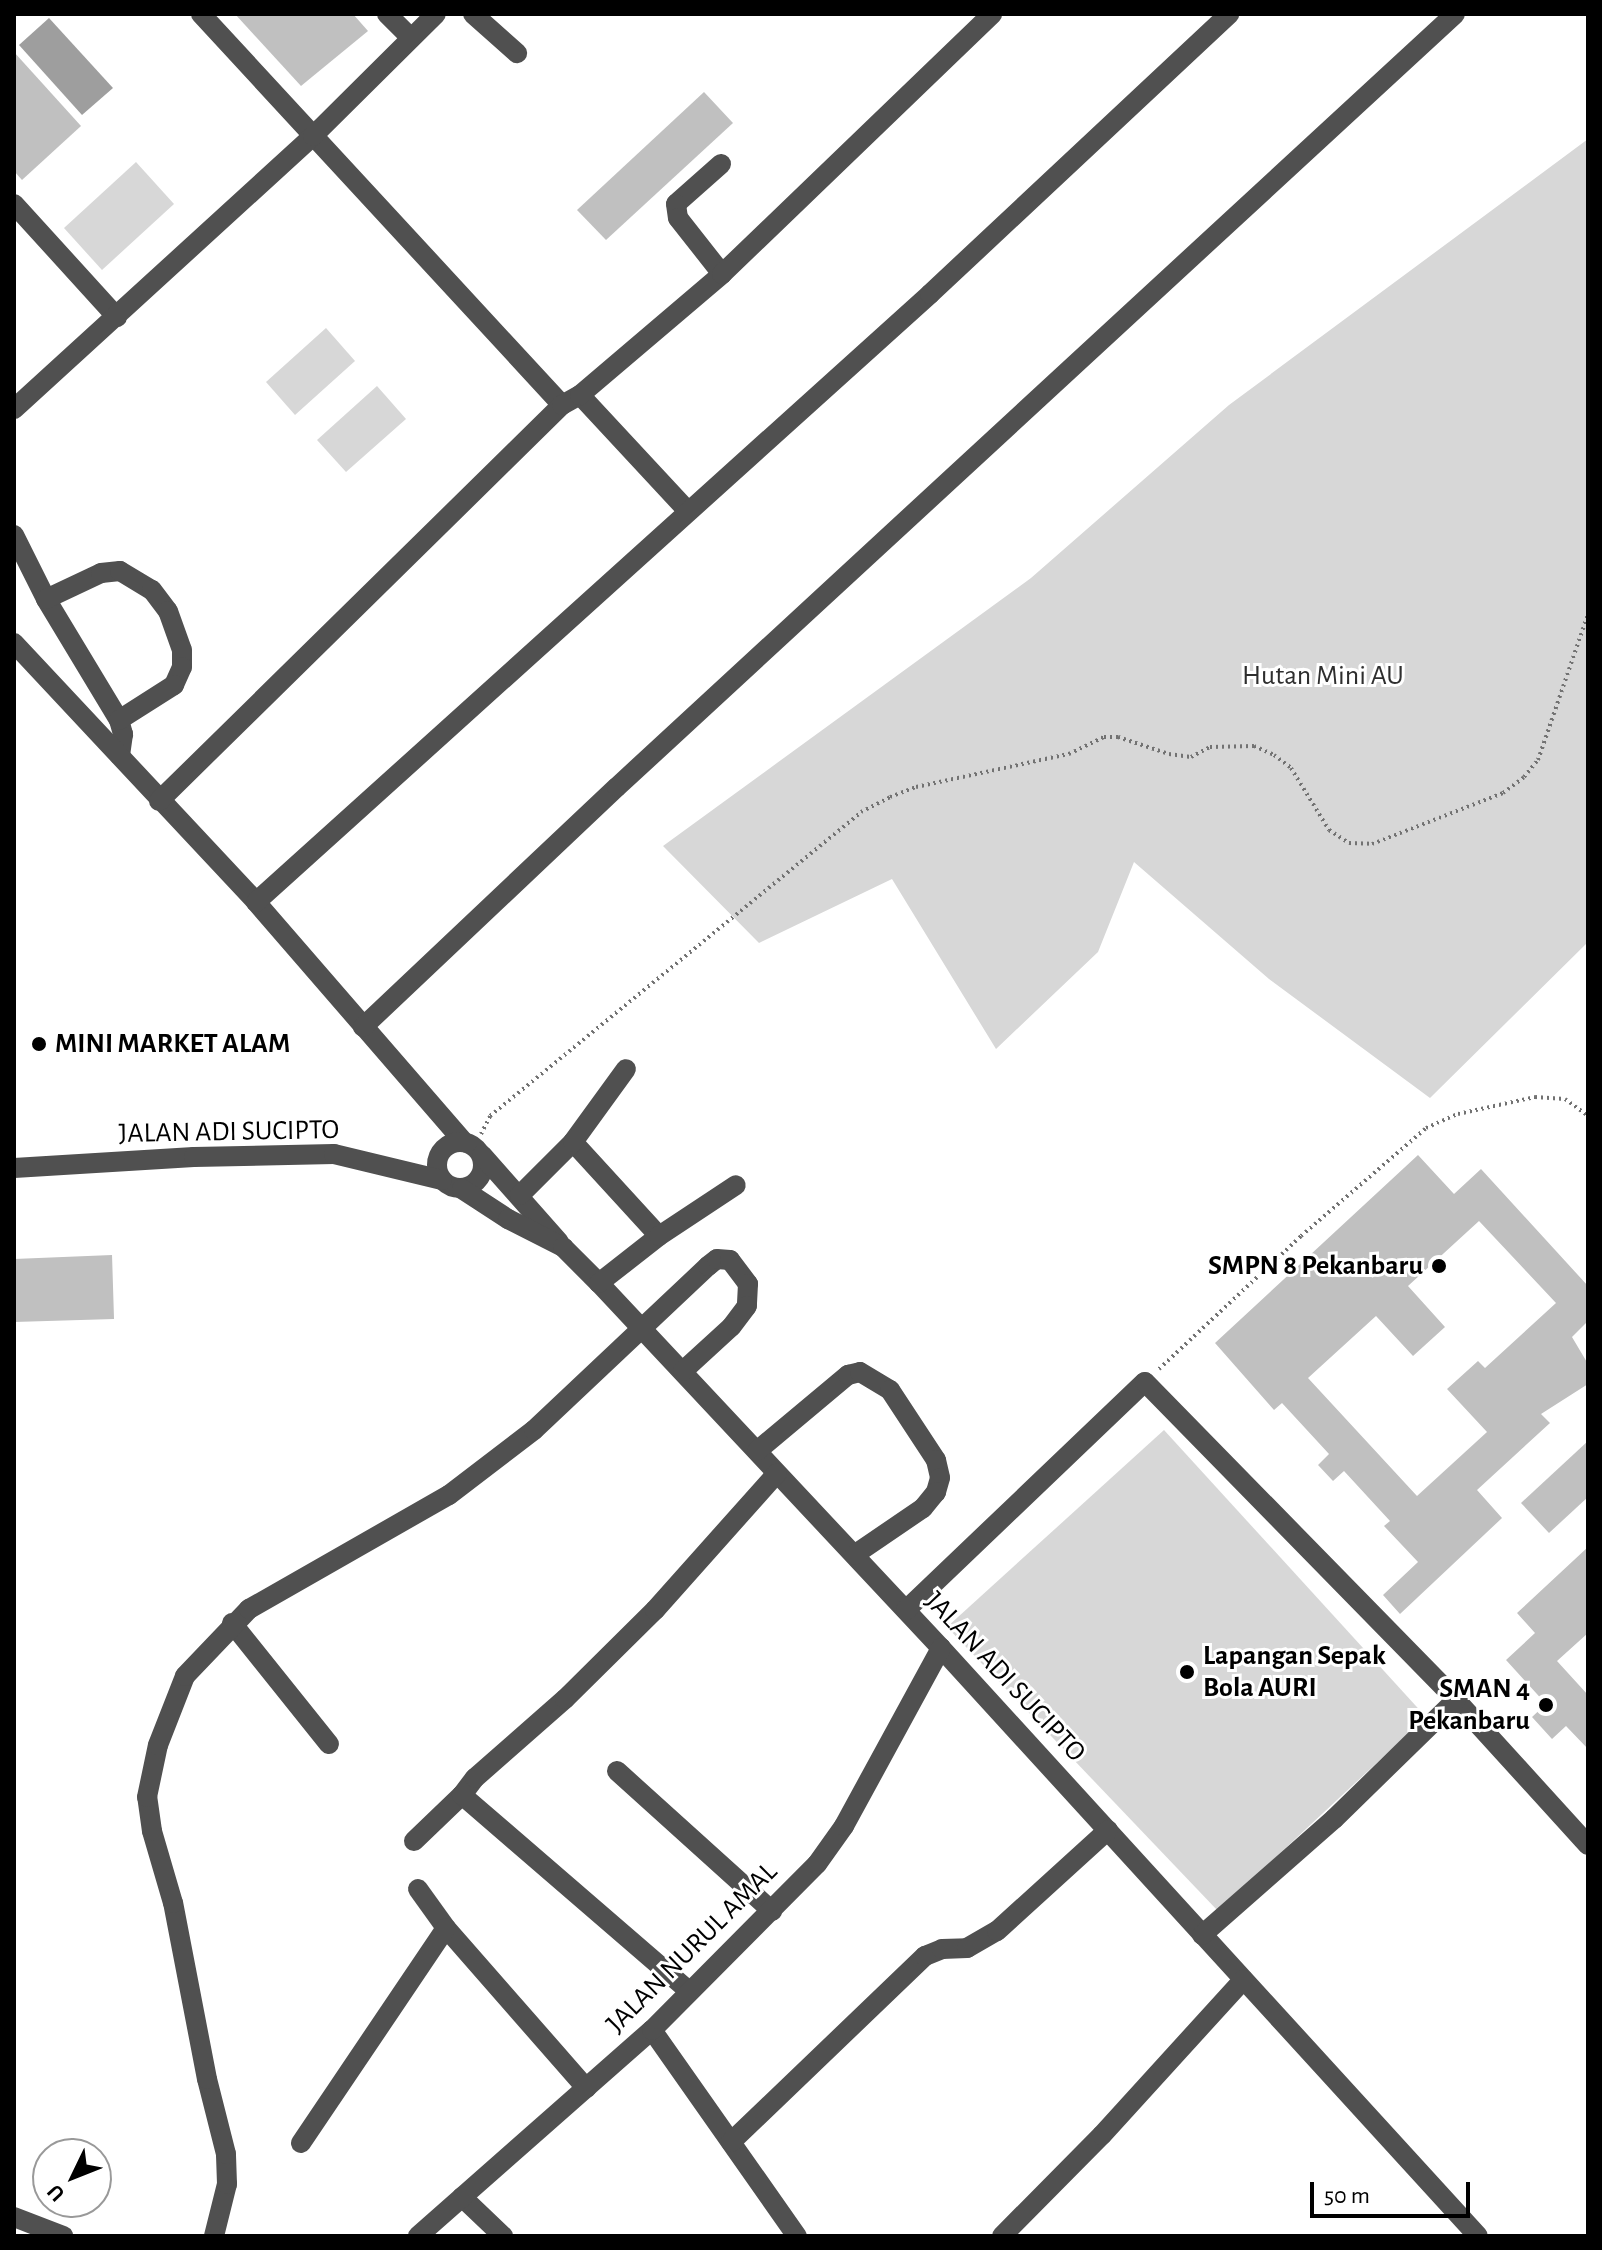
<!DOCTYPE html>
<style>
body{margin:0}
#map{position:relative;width:1602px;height:2250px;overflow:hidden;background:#fff;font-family:"Alegreya Sans",sans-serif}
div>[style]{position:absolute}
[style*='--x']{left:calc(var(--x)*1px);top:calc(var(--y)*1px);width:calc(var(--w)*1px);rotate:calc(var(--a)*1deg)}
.green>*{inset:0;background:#d7d7d7}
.water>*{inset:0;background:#9e9e9e}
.building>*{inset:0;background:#c0c0c0}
.path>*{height:4px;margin-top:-2px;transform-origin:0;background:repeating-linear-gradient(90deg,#727272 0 2px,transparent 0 6px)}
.minor>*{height:20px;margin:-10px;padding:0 10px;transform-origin:10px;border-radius:10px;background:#505050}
.minor>.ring{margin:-10px;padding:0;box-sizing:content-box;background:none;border:20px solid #505050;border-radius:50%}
.dots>*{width:22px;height:22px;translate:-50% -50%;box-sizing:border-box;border:4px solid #fff;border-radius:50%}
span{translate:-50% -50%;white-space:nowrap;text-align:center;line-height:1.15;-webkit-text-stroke:6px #fff;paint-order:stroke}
.park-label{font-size:28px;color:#2e2e2e}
.poi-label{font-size:28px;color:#000;font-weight:700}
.left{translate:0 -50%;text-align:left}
.right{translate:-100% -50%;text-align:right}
.street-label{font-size:28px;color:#000}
.frame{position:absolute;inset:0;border:16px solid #000;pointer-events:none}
.north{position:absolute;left:32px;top:2138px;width:80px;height:80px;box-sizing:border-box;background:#fff;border:2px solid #999;border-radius:50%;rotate:227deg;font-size:22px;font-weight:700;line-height:32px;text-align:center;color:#000}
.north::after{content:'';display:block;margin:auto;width:28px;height:36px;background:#000;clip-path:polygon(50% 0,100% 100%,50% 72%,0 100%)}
.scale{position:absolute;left:1310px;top:2182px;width:160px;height:36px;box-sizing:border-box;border:4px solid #000;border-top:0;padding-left:10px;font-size:24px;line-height:28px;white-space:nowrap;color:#000;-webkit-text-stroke:6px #fff;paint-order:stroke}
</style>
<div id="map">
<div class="green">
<i style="clip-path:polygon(1588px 139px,1588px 942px,1430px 1098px,1269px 979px,1134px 862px,1098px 952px,996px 1049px,892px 879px,759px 943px,663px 846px,1031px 578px,1229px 405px)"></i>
<i style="clip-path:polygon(136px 162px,174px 204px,102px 270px,64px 228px)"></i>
<i style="clip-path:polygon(326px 328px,355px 361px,295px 415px,266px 382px)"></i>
<i style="clip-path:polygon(377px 386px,406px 419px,346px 472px,317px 440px)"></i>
<i style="clip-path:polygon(1164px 1430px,1426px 1717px,1218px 1911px,947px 1627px)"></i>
</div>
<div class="water">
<i style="clip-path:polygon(49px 18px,113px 88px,82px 115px,19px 45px)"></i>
</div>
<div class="building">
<i style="clip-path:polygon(235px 14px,353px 14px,368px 31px,301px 86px)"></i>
<i style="clip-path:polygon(14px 52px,81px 126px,22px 180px,14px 171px)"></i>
<i style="clip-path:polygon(704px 92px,733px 123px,606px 240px,577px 210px)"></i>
<i style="clip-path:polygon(evenodd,1418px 1155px,1454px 1194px,1481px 1169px,1588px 1286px,1588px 1321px,1572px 1337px,1588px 1364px,1588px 1384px,1541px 1414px,1550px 1423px,1477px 1490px,1502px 1518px,1400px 1614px,1383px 1595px,1418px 1562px,1384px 1526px,1390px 1521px,1344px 1471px,1333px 1481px,1318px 1465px,1329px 1454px,1282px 1403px,1274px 1410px,1215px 1343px,1418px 1155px,1479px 1221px,1556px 1303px,1485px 1368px,1478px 1361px,1447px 1389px,1487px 1432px,1417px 1496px,1308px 1378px,1376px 1316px,1413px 1356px,1445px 1327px,1408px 1286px,1479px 1221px)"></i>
<i style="clip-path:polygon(112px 1255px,114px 1319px,14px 1322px,14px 1259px)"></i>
<i style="clip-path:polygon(1588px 1441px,1588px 1497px,1549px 1533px,1521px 1503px)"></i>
<i style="clip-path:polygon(1588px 1547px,1588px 1633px,1557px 1661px,1588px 1695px,1588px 1749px,1566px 1726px,1552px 1739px,1532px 1717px,1546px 1704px,1506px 1660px,1535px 1633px,1517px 1613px)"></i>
</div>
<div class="path">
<i style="--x:481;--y:1134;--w:20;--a:-63"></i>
<i style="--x:490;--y:1116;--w:480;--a:-39.3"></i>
<i style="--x:861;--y:812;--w:33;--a:-27"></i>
<i style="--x:890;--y:797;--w:28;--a:-21"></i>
<i style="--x:916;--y:787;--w:157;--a:-12.2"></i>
<i style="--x:1069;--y:754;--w:39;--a:-26"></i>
<i style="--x:1104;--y:737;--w:14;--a:0"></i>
<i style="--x:1118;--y:737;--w:54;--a:18.4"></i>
<i style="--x:1169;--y:754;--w:22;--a:8"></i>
<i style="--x:1191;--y:757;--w:21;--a:-28"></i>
<i style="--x:1210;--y:747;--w:44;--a:-1.3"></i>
<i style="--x:1254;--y:746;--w:22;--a:24"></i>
<i style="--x:1274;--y:755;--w:21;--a:37"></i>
<i style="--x:1291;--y:768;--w:73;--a:58.5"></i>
<i style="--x:1329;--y:830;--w:24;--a:33"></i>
<i style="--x:1349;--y:843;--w:23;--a:2"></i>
<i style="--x:1372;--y:844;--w:141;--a:-21.3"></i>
<i style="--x:1503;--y:793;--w:26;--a:-37"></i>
<i style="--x:1524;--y:777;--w:22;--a:-51"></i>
<i style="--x:1538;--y:760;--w:154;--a:-71.1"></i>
<i style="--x:1159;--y:1369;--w:195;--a:-43.1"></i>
<i style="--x:1301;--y:1236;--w:165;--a:-40.8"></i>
<i style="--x:1426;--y:1128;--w:35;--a:-24"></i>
<i style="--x:1458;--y:1114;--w:79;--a:-12.4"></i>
<i style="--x:1535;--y:1097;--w:30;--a:4"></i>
<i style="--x:1565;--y:1099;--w:29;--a:36"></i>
</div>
<div class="minor">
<i style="--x:201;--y:14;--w:532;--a:47.28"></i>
<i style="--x:387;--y:14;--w:34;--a:45"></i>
<i style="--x:473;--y:14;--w:59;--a:41.6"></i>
<i style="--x:721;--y:164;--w:60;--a:138.4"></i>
<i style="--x:676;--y:204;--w:14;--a:82"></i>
<i style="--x:678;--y:218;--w:71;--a:51.8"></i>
<i style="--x:14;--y:204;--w:153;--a:47.7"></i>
<i style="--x:580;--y:395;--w:157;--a:47.1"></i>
<i style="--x:14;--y:409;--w:405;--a:-42.4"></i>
<i style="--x:313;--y:136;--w:173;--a:-44.8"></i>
<i style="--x:14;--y:535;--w:72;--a:63.4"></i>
<i style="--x:46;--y:599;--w:141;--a:58.9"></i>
<i style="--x:119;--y:720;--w:15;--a:74"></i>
<i style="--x:123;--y:734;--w:22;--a:98"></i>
<i style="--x:46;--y:599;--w:61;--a:-25.3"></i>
<i style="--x:101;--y:573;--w:19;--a:-6"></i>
<i style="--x:120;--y:571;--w:37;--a:31"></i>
<i style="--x:152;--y:590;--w:26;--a:53"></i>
<i style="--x:168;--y:611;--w:41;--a:70.3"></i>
<i style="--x:182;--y:650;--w:17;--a:90"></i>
<i style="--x:182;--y:667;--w:20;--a:114"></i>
<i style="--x:174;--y:685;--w:65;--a:147.5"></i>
<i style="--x:14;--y:643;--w:354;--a:46.9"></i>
<i style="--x:256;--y:902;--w:318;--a:49.1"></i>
<i style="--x:159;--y:801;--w:565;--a:-44.5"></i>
<i style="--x:562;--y:405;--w:21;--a:-29"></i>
<i style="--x:580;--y:395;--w:187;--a:-40.4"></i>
<i style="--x:722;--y:274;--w:375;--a:-43.9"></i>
<i style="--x:256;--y:902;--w:908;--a:-42.05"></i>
<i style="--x:930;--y:294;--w:410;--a:-43.1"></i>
<i style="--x:363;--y:1027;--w:349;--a:-43.4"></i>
<i style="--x:617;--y:787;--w:1140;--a:-42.69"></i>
<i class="ring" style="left:437px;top:1142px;width:26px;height:26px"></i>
<i style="--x:573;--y:1142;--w:127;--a:47.5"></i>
<i style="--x:482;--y:1155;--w:116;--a:48.5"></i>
<i style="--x:14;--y:1168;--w:180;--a:-3.5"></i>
<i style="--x:194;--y:1157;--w:140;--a:-1.2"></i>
<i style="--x:334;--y:1154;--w:111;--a:13.5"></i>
<i style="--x:462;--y:1189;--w:55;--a:33.1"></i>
<i style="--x:508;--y:1219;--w:62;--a:27"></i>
<i style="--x:563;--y:1247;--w:51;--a:45"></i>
<i style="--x:599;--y:1283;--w:500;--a:46.86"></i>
<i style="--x:941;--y:1648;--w:796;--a:47.6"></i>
<i style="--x:520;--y:1195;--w:75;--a:-45"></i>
<i style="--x:573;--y:1142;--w:90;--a:-54"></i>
<i style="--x:599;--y:1283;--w:76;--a:-38.1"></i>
<i style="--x:659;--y:1236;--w:92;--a:-33.5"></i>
<i style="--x:757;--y:1451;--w:119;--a:-39.9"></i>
<i style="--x:848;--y:1375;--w:12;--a:-14"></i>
<i style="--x:860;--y:1372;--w:35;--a:31"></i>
<i style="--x:890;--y:1390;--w:84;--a:56.7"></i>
<i style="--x:936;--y:1460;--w:18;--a:77"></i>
<i style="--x:940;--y:1478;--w:15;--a:106"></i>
<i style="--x:936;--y:1492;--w:21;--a:129"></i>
<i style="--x:923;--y:1508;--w:83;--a:145.7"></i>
<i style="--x:906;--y:1610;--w:330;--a:-43.7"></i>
<i style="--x:1145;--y:1382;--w:445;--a:45.6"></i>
<i style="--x:1456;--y:1700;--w:196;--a:47.7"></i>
<i style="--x:232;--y:1623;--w:155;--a:51.3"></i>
<i style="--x:617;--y:1771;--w:209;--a:42.1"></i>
<i style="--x:414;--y:1841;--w:66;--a:-43.8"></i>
<i style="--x:418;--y:1889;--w:48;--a:54.3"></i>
<i style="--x:446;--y:1928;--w:213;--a:48.8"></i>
<i style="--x:1202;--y:1935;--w:176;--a:-41.3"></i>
<i style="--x:1334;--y:1819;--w:170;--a:-44.3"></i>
<i style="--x:689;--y:1991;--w:300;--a:-139.2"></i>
<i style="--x:462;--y:1795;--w:21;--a:-53"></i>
<i style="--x:475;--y:1778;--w:120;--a:-41.3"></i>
<i style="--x:565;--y:1699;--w:127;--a:-44.7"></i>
<i style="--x:655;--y:1610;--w:183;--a:-48.3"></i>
<i style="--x:652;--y:2030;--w:252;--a:54.9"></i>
<i style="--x:731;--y:2142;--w:269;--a:-43.8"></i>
<i style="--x:925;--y:1956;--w:18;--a:-22"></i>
<i style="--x:942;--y:1949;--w:25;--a:-2"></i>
<i style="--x:967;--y:1948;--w:34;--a:-30"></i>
<i style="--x:997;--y:1931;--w:150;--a:-42.3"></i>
<i style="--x:301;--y:2143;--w:259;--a:-56"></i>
<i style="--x:462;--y:2197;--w:57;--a:43.6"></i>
<i style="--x:14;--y:2217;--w:53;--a:21.2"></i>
<i style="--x:214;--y:2236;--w:54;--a:-76"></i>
<i style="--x:227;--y:2184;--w:30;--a:-92"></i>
<i style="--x:226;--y:2154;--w:77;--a:-104.2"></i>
<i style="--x:207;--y:2079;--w:179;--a:-100.9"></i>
<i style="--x:173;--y:1903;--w:75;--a:-106.3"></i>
<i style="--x:152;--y:1831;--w:34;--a:-98"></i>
<i style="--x:147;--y:1797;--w:53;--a:-78.1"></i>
<i style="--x:158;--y:1745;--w:74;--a:-68.6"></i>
<i style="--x:185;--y:1676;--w:93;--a:-46.3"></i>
<i style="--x:249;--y:1609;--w:230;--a:-29.7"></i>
<i style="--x:449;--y:1495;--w:107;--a:-37.4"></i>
<i style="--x:534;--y:1430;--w:239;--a:-43.3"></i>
<i style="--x:708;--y:1266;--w:11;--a:-38"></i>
<i style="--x:717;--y:1259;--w:13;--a:4"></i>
<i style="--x:730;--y:1260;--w:30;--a:53"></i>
<i style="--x:748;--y:1284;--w:22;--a:93"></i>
<i style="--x:747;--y:1306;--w:26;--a:127"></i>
<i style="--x:731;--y:1327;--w:65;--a:137.5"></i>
<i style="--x:418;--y:2236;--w:312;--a:-41.4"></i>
<i style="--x:652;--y:2030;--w:234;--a:-45.2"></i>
<i style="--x:817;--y:1864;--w:47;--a:-54.6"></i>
<i style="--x:844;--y:1826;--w:203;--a:-61.4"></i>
<i style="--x:1002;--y:2236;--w:142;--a:-45.3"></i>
<i style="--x:1102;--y:2135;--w:210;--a:-47.7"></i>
</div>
<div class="dots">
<i style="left:39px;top:1044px;background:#000"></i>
<i style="left:1439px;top:1266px;background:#000"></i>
<i style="left:1187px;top:1672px;background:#000"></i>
<i style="left:1546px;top:1705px;background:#000"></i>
</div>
<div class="park-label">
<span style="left:1323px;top:676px">Hutan Mini AU</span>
</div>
<div class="poi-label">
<span class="left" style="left:55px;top:1044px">MINI MARKET ALAM</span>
<span class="right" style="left:1423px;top:1266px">SMPN 8 Pekanbaru</span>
<span class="left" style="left:1203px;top:1672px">Lapangan Sepak<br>Bola AURI</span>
<span class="right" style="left:1530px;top:1705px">SMAN 4<br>Pekanbaru</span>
</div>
<div class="street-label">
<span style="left:229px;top:1132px;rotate:-1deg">JALAN ADI SUCIPTO</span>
<span style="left:1005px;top:1677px;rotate:47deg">JALAN ADI SUCIPTO</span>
<span style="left:692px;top:1948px;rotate:-45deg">JALAN NURUL AMAL</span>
</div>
<div class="frame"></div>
<div class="north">U</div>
<div class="scale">50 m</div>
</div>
